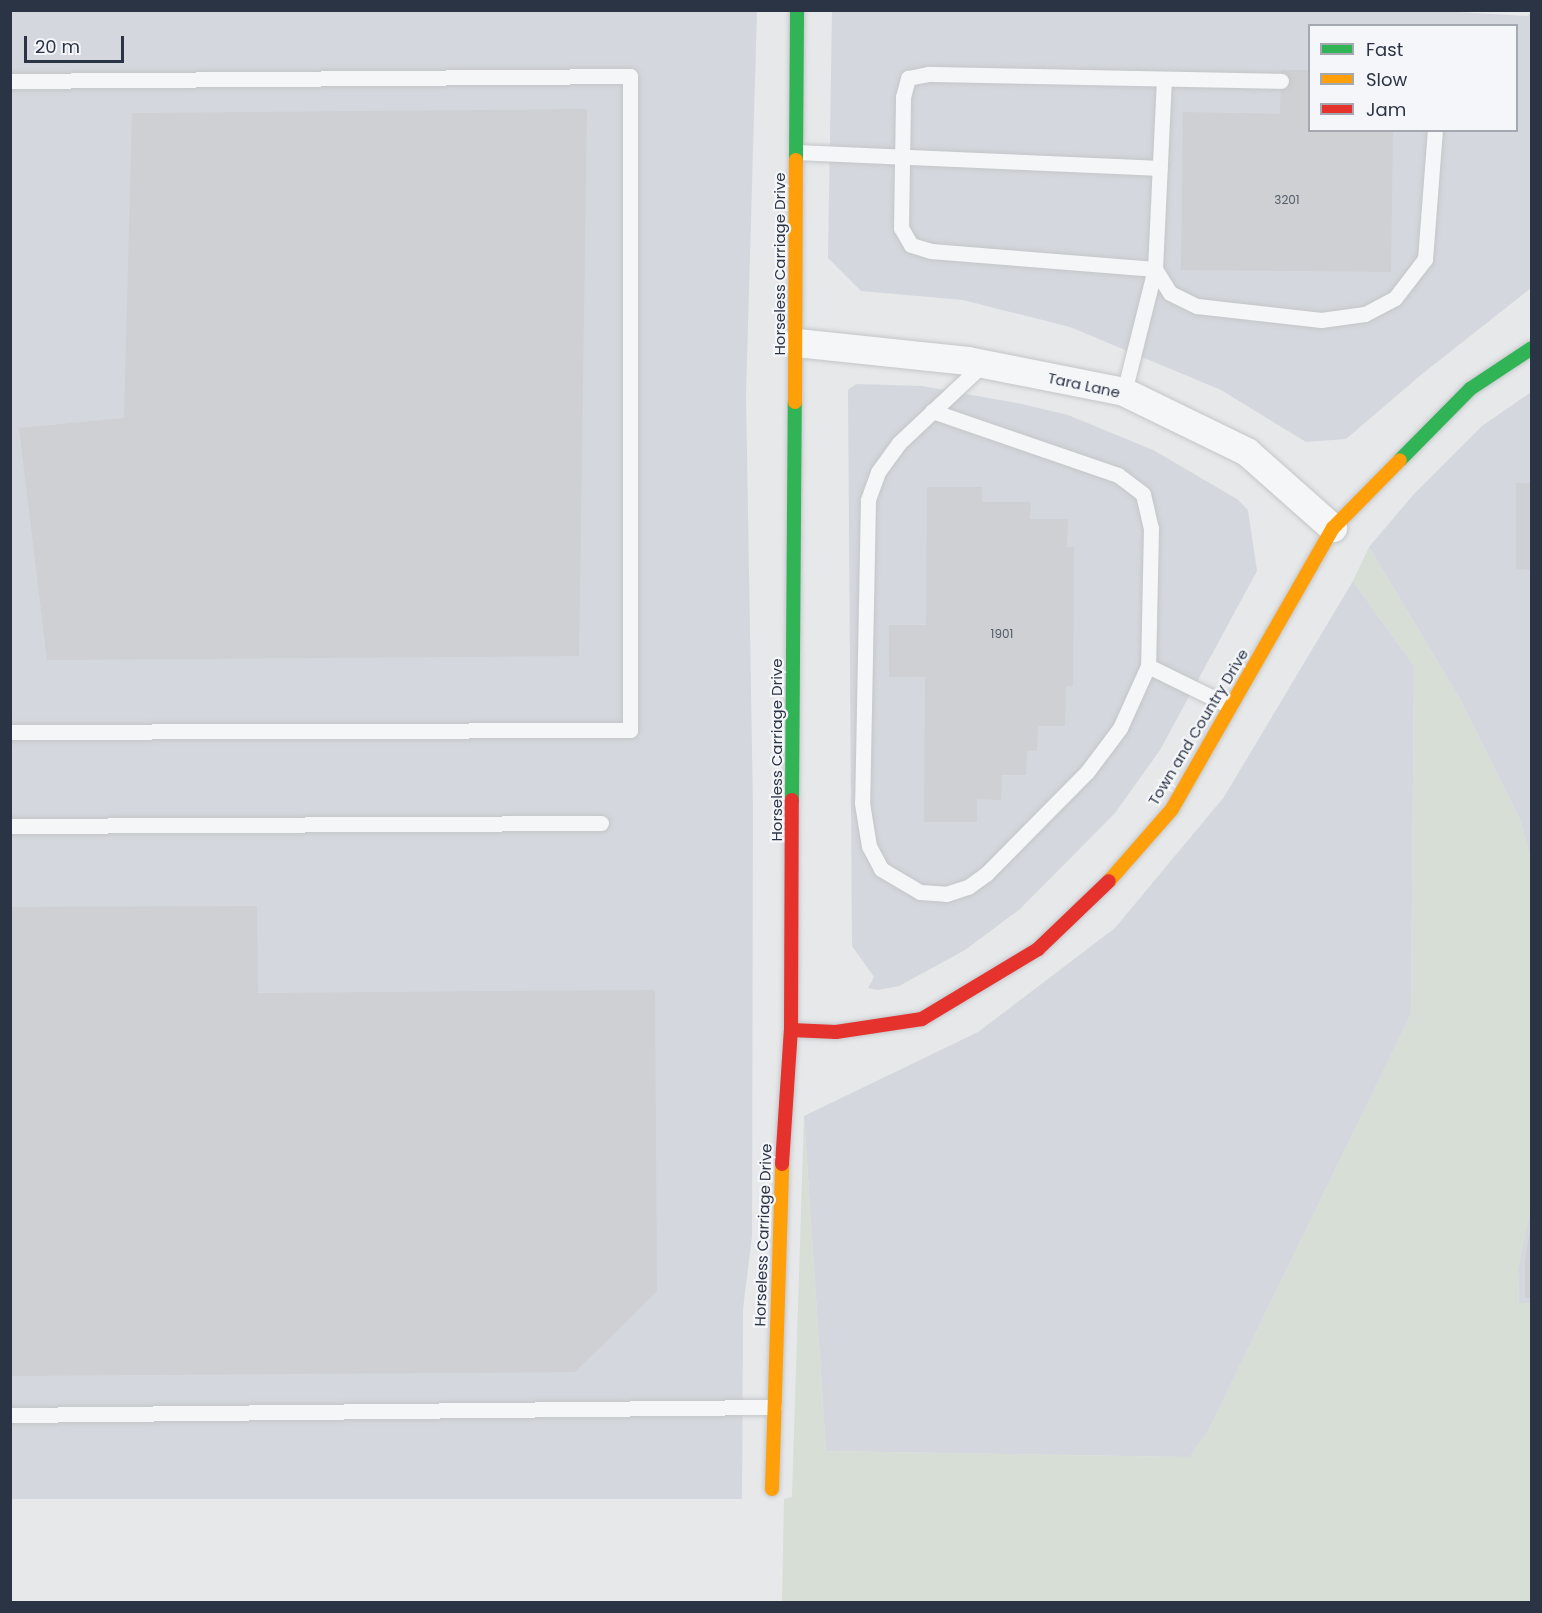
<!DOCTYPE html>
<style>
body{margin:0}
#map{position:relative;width:1542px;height:1613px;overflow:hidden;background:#e6e8ea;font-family:Poppins,sans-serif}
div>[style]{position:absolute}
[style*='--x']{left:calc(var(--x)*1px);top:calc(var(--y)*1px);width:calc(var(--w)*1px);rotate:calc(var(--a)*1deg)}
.built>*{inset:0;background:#d4d7dd}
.green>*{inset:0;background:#d6ded6}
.building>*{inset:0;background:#ced0d3}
.roads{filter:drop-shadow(0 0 2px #c4c6c8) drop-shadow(0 0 2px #c4c6c8)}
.lane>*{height:15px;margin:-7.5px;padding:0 7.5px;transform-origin:7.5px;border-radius:7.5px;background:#f5f6f7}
.street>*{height:28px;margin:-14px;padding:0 14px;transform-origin:14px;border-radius:14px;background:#f5f6f7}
.fast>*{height:14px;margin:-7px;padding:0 7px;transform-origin:7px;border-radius:7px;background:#30b455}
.slow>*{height:14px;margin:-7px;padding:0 7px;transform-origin:7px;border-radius:7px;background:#ff9f0a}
.jam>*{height:14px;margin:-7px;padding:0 7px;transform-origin:7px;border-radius:7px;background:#e5322d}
span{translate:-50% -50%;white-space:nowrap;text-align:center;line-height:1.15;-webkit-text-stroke:4.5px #f4f6f9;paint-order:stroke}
.number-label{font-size:12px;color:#545c69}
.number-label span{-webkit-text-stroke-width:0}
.street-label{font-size:15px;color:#2b3445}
.frame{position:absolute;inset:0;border:12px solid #2b3445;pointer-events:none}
.legend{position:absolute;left:1308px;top:24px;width:210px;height:108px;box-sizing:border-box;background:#f4f6f9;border:2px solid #a4a8b1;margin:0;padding:8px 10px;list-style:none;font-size:18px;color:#2b3445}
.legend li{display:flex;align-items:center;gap:12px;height:30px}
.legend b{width:30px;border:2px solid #a4a8b1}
.scale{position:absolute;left:24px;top:36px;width:100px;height:27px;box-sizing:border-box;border:3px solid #2b3445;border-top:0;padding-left:8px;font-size:18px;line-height:21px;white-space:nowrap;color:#2b3445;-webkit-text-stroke:4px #f4f6f9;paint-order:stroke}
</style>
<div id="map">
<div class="built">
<i style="clip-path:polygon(evenodd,1424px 10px,1528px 16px,1531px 11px,1531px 288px,1422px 374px,1346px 439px,1306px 442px,1221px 390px,1070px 327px,963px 300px,861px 291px,828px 258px,832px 11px,1424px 10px,1310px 26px,1516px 26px,1516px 130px,1310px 130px,1310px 26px)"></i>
<i style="clip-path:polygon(11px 11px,757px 11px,746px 395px,753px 808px,752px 1236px,743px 1309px,742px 1499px,11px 1499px)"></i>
<i style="clip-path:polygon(856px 384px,922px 386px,1022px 404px,1068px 415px,1153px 450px,1237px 499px,1248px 510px,1257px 571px,1160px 750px,1115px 813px,1020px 909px,965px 950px,899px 986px,878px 990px,868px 988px,874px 977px,852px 946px,848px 390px)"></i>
<i style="clip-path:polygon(1531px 392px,1531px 859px,1521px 822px,1460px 699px,1369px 547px,1414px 494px,1482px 426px)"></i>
<i style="clip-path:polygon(1353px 581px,1414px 666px,1411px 1014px,1209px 1429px,1190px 1457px,826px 1451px,804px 1116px,978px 1032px,1115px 928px,1224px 797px)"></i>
<i style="clip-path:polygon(1531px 1205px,1531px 1303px,1519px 1303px,1518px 1268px)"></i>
</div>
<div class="green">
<i style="clip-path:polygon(1369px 547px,1460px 699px,1521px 822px,1531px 859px,1532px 1205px,1518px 1268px,1519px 1303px,1532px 1303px,1531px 1602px,782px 1602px,784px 1499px,792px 1497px,804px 1116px,826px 1451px,1190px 1457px,1209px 1429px,1411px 1014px,1414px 666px,1353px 581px)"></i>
</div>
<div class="building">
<i style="clip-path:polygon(1281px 70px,1310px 70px,1310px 130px,1393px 130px,1391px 272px,1181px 270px,1183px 112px,1280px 114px)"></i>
<i style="clip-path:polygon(587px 109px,579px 656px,47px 660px,19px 428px,124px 418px,132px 113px)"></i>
<i style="clip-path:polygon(1516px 483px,1532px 483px,1532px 570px,1516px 569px)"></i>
<i style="clip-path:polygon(927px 487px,982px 487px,982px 502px,1031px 502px,1030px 519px,1068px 519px,1067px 547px,1074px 547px,1073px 686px,1066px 686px,1065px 726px,1038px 726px,1037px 751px,1027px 751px,1026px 775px,1002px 775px,1001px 800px,977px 799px,977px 822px,924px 822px,925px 677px,889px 677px,889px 625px,926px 625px)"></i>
<i style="clip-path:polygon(257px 906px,258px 993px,655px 990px,657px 1291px,575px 1372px,10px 1376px,10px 907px)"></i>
<i style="clip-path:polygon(1530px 1231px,1532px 1298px,1525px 1298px,1525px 1261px)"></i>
</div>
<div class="roads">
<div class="lane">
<i style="--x:10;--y:81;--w:620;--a:-0.46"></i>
<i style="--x:630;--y:76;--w:654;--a:90"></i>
<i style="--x:630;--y:730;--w:620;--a:179.82"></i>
<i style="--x:797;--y:152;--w:363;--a:2.5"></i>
<i style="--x:1155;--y:269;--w:225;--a:-175.4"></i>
<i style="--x:931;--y:251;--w:21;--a:-163"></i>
<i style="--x:911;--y:245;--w:20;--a:-120"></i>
<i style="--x:901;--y:228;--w:131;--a:-89.1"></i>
<i style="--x:903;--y:97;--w:20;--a:-75"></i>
<i style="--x:908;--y:78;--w:20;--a:-11"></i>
<i style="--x:928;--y:74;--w:353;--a:1.1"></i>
<i style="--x:1155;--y:269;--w:28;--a:58"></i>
<i style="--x:1170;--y:293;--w:30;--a:26"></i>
<i style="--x:1197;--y:306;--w:125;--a:6.4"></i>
<i style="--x:1321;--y:320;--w:44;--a:-7.8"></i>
<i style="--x:1365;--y:314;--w:34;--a:-28"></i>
<i style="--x:1395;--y:298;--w:49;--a:-52.4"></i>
<i style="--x:1425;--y:259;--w:129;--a:-85.6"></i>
<i style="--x:983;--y:364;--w:115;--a:136.8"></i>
<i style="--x:899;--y:443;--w:36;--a:126"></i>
<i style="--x:878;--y:472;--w:30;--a:110"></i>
<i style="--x:868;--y:500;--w:303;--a:91.1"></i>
<i style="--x:862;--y:803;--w:44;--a:80.8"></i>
<i style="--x:869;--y:846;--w:26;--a:62"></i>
<i style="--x:881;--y:869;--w:45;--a:30.5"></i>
<i style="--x:920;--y:892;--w:26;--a:4"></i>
<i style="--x:946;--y:894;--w:23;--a:-18"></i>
<i style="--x:968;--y:887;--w:24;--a:-36"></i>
<i style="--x:987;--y:873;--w:142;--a:-45.3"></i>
<i style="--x:1087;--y:772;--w:55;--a:-53.1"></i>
<i style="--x:1120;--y:728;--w:68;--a:-65.7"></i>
<i style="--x:1148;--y:666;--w:91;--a:26"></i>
<i style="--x:1124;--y:392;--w:127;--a:-75.9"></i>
<i style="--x:1155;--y:269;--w:189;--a:-87.3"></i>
<i style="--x:932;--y:411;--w:197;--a:19"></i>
<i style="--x:1118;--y:475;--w:31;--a:37"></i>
<i style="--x:1143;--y:494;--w:35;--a:77"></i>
<i style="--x:1151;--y:528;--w:138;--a:91.2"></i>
<i style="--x:10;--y:826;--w:591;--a:-0.29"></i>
<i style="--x:10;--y:1415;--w:764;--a:-0.6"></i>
</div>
<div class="street">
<i style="--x:797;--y:343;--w:172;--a:6"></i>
<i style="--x:968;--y:361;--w:159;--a:11.2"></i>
<i style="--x:1124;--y:392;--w:137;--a:26"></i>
<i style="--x:1247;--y:452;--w:115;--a:41.5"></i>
</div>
<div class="fast">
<i style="--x:796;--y:160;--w:150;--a:-89.6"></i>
<i style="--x:1400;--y:460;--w:100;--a:-45.4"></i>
<i style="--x:1470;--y:389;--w:74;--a:-33.5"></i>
<i style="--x:792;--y:800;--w:398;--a:-89.6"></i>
</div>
<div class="slow">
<i style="--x:795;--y:402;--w:242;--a:-89.8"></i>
<i style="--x:1109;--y:881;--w:96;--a:-48.8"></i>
<i style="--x:1172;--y:809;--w:324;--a:-60.2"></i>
<i style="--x:1333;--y:528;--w:95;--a:-45.4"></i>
<i style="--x:772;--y:1489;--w:325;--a:-88.2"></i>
</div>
<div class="jam">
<i style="--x:791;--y:1030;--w:45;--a:2.5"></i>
<i style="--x:836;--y:1032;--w:87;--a:-8.6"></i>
<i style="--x:922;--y:1019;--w:135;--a:-31.1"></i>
<i style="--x:1038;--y:949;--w:98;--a:-43.8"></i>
<i style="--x:782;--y:1164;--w:134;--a:-86.2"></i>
<i style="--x:791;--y:1030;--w:230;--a:-89.8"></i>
</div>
</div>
<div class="number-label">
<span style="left:1287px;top:200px">3201</span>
<span style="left:1002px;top:634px">1901</span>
</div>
<div class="street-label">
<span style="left:780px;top:264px;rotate:-90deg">Horseless Carriage Drive</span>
<span style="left:1084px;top:385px;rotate:12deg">Tara Lane</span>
<span style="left:1198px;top:727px;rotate:-59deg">Town and Country Drive</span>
<span style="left:777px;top:750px;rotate:-90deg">Horseless Carriage Drive</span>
<span style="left:763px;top:1235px;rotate:-88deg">Horseless Carriage Drive</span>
</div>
<div class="frame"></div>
<ul class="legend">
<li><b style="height:8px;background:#30b455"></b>Fast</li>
<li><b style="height:8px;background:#ff9f0a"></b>Slow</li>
<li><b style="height:8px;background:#e5322d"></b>Jam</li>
</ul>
<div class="scale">20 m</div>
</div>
